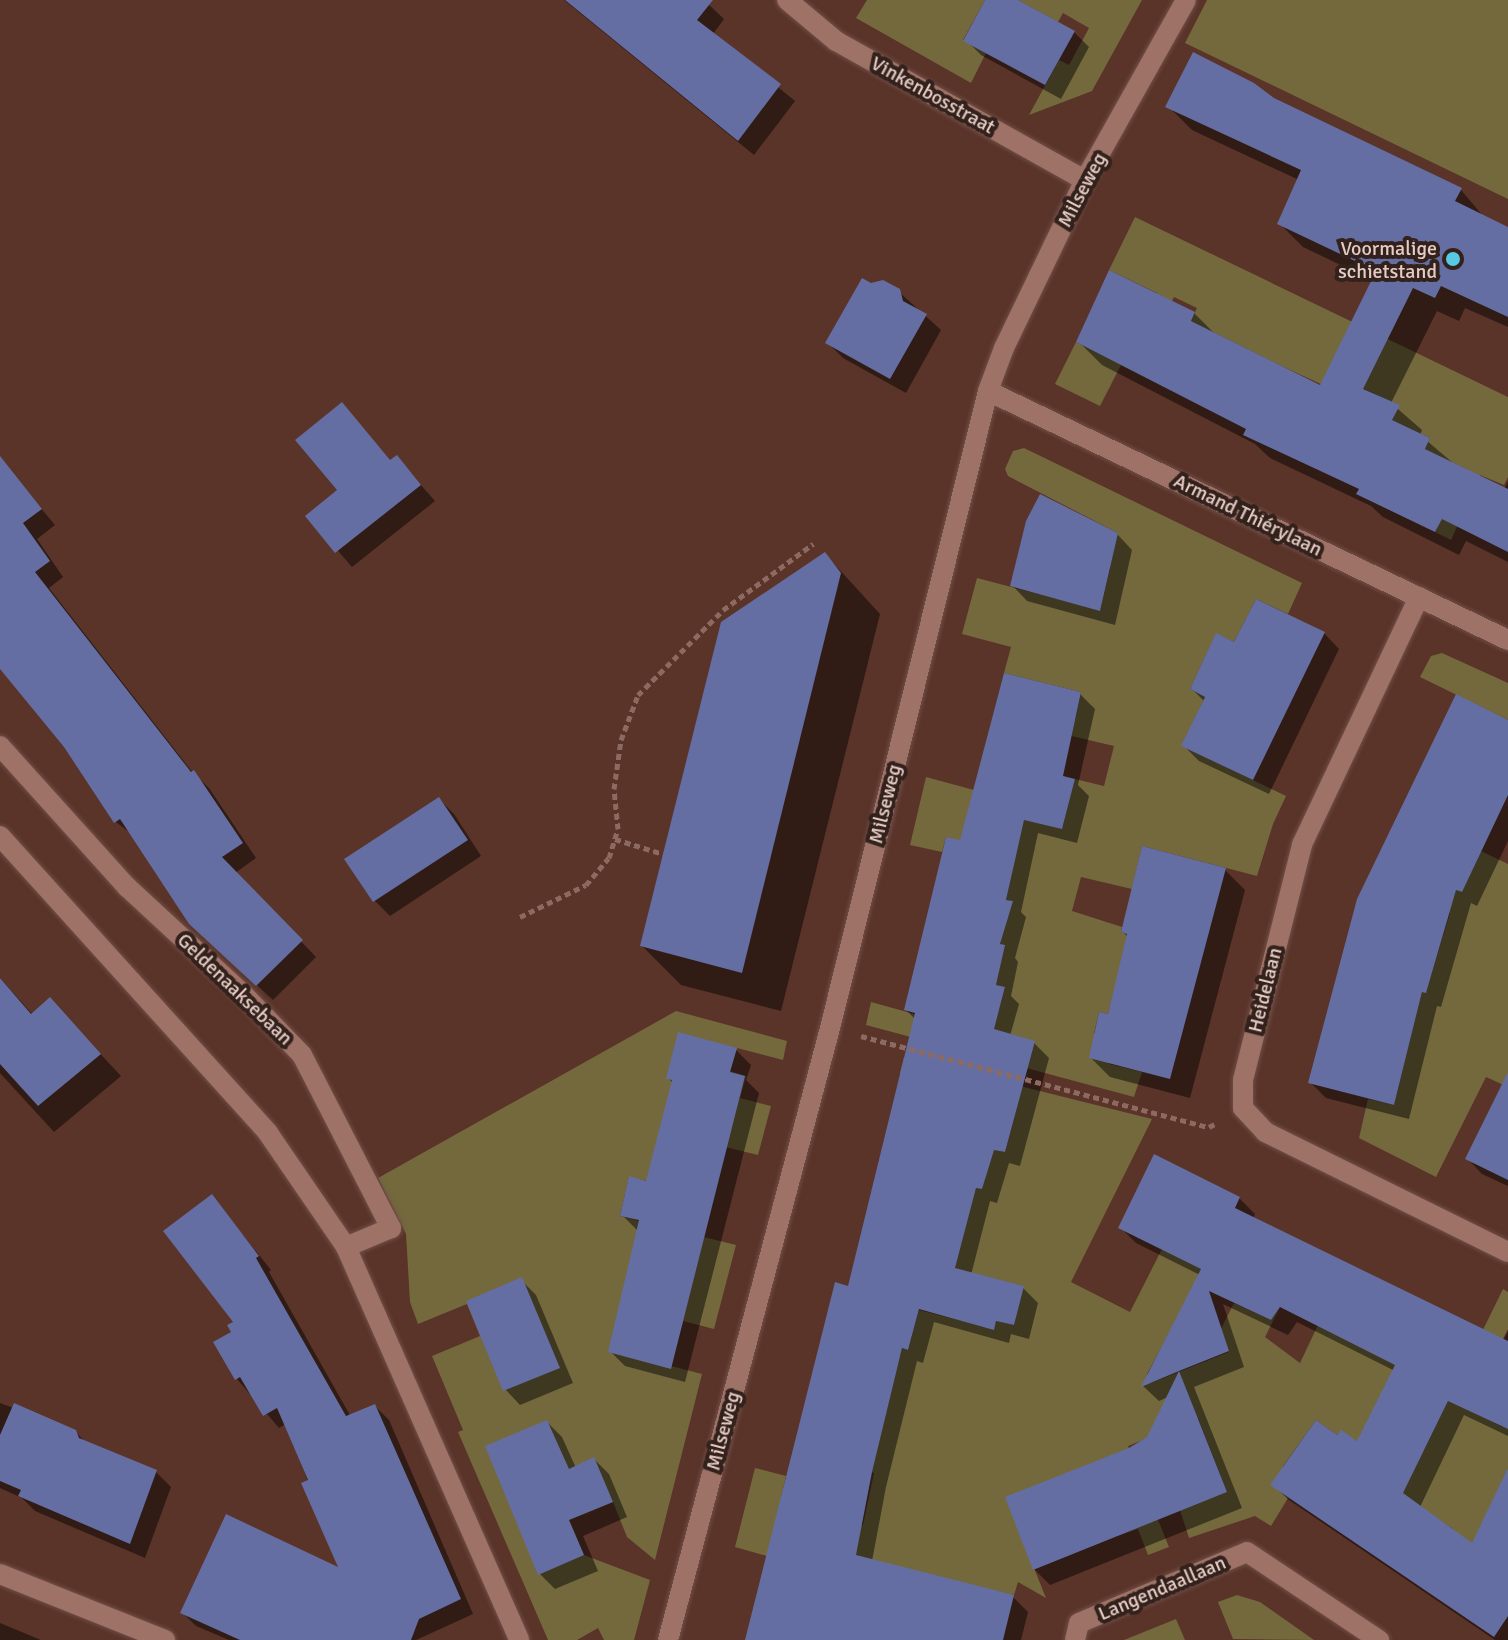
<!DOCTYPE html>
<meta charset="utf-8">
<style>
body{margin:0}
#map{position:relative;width:1508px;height:1640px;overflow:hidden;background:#5a3329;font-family:Signika,sans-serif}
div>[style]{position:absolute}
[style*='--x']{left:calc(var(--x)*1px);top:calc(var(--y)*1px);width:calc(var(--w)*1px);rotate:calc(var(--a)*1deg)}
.green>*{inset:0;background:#74693d}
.shadow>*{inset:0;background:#0007}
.building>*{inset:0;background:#646ea2}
.path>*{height:5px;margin-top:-2.5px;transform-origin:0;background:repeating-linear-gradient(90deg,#8c6a61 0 6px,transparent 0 10px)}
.roads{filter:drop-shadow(0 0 2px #704f47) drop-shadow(0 0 2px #704f47)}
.minor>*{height:20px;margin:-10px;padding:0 10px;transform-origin:10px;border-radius:10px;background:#9e7266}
.dots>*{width:22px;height:22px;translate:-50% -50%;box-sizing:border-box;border:4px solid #33211c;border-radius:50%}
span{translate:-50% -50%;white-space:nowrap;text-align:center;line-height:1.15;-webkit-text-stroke:8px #33211c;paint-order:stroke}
.street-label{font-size:20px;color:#e5ccc5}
.poi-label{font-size:20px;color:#e5ccc5}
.right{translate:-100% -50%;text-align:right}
</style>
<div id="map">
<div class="green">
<i style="clip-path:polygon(867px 0,985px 0,963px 40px,986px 53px,971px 83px,856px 18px)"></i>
<i style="clip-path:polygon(1018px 0,1142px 0,1092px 91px,1029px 115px,1059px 60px,1069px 65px,1089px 28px,1063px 13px,1058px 22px)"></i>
<i style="clip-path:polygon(1207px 0,1508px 0,1508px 199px,1185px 43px)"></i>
<i style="clip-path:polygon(1135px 217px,1508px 397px,1508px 477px,1504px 485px,1480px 475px,1451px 540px,1435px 532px,1466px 469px,1425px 449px,1430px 438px,1392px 420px,1399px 405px,1364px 389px,1358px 401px,1275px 363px,1191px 321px,1197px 308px,1174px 297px,1163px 319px,1157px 293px,1109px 270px)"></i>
<i style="clip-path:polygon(1076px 342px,1121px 365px,1100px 406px,1055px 384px)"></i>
<i style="clip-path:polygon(1024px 448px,1302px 583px,1288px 614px,1256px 599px,1234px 642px,1216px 634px,1190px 689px,1205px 697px,1182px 746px,1286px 796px,1273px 824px,1257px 876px,1142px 846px,1132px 889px,1081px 877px,1072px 911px,1122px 927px,1121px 932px,1129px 934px,1108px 1014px,1099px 1012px,1094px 1033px,1100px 1036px,1109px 1064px,1142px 1072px,1134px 1097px,866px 1025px,871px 1002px,936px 1020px,973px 1003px,999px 1010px,1005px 988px,996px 985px,1004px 946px,1000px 944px,1012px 901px,1006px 900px,1010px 882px,1005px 852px,946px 837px,942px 852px,910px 845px,926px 777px,974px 790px,1034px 819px,1063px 825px,1075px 779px,1104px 786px,1114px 746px,1067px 735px,1076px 717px,1081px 692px,1004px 673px,1011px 647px,962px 634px,977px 578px,1100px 610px,1110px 569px,1102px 566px,1118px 533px,1008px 476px,1005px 469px,1013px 451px)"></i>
<i style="clip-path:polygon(1442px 653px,1508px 683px,1508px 720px,1420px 677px,1431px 656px)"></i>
<i style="clip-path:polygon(1481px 851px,1508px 864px,1508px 1087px,1486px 1077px,1436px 1177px,1359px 1138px,1368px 1099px,1394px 1105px,1422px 992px,1426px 992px,1450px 913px,1407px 891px,1440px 882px,1461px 892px)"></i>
<i style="clip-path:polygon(676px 1011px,787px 1041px,783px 1060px,737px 1048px,730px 1071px,746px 1076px,740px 1098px,771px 1106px,758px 1155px,725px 1147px,652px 1182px,629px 1177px,620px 1216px,736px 1245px,714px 1329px,683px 1321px,671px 1366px,702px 1374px,655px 1560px,627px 1537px,613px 1502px,569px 1520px,584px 1555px,650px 1580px,634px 1640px,604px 1640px,598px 1628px,577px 1640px,548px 1640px,458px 1432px,463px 1430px,432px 1356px,480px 1336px,467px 1304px,418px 1324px,410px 1302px,406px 1234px,378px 1178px)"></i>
<i style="clip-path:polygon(904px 1057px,1152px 1119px,1071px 1282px,1130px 1312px,1163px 1247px,1203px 1270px,1147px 1374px,1151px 1383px,1229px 1352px,1225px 1341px,1217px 1337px,1234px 1303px,1271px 1320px,1280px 1307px,1265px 1337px,1300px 1363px,1318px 1325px,1396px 1364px,1424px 1450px,1503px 1289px,1508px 1292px,1508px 1329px,1467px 1409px,1503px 1427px,1508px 1421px,1508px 1468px,1487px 1565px,1447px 1538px,1453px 1529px,1441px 1521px,1400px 1506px,1363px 1445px,1341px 1431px,1337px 1435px,1316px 1420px,1283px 1466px,1282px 1493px,1288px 1498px,1271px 1526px,1255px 1516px,1189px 1538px,1180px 1510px,1227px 1492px,1198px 1418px,1128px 1446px,1169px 1547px,1148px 1555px,1138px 1529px,1120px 1535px,1006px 1498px,1046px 1598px,1018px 1582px,1014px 1595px,946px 1580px,767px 1556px,735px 1547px,755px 1468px,786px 1476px,781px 1498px,863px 1525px,874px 1473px,869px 1471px,902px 1348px,908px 1350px,919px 1310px,994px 1329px,996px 1321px,1014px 1325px,1023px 1286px,932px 1263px,976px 1187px,982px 1189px,991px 1149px,1005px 1152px,1017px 1108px,966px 1089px,900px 1073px)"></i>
<i style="clip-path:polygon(1237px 1595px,1260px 1602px,1314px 1640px,1233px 1639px,1218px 1602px)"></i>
<i style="clip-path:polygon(1176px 1619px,1185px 1640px,1124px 1640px)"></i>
</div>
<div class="shadow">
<i style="clip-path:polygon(564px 0,704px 0,724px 19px,713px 34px,795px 101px,754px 155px)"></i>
<i style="clip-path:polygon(987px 0,1013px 0,1074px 32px,1089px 47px,1061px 99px,981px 55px,966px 40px)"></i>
<i style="clip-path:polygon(1273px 100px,1461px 190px,1483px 216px,1508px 228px,1508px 327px,1465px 308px,1459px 321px,1437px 311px,1391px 403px,1422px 430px,1420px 435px,1453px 463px,1504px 490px,1508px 481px,1508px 562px,1466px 541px,1459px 555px,1383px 517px,1371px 506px,1270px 458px,1255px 444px,1102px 365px,1078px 341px,1194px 313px,1217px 336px,1321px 388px,1374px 281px,1303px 247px,1279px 223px,1299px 180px,1192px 130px,1168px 106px)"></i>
<i style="clip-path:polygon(871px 285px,898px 291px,941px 330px,906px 393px,843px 358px,828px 343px)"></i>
<i style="clip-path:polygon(342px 405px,391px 462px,397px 458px,435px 501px,352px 567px,308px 516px,339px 491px)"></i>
<i style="clip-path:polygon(18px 481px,55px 525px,37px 539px,63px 577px,49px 588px,193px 773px,209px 788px,256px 858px,235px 873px,316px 957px,273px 1000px,207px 939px,133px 835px,116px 822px,66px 746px,0 667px,0 496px)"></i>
<i style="clip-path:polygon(1117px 534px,1132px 550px,1115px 625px,1027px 601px,1012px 585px)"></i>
<i style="clip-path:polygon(825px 554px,880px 614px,781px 1011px,681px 985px,642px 946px)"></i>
<i style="clip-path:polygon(1324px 633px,1339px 649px,1269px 794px,1199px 761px,1184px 746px,1205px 702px,1192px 689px,1235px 645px)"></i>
<i style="clip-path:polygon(1080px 694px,1095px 709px,1078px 785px,1089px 796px,1077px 843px,1038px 833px,1021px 912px,1026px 917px,1015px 958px,1018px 962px,1011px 996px,1019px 1004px,1010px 1036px,1034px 1043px,1049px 1058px,1020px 1166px,1009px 1163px,997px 1203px,990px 1201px,971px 1275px,1023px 1288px,1038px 1303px,1029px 1339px,1011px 1334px,1009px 1343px,934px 1322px,923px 1363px,917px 1361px,886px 1487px,872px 1561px,1013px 1597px,1028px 1612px,1021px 1640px,746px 1640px,850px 1288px,915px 1019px,906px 1010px,961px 843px)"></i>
<i style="clip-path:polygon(1508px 722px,1508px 841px,1477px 906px,1471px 903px,1441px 1007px,1437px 1006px,1409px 1119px,1326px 1098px,1311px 1083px)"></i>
<i style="clip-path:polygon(439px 799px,454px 814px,481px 856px,390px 916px,375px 901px,347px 860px)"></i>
<i style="clip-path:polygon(1225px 870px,1245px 890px,1190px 1098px,1110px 1077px,1091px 1058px,1109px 1017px,1128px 937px,1123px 932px)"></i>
<i style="clip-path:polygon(0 978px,33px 1015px,50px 1000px,121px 1076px,54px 1132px,0 1073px)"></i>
<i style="clip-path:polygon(736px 1050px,751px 1065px,746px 1080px,759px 1093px,685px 1382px,625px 1366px,610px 1351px,638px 1231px,622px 1215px,648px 1183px,673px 1083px,668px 1078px)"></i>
<i style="clip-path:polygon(1508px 1094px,1508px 1186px,1482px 1174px,1467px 1158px)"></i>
<i style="clip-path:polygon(212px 1196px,271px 1270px,269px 1272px,351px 1417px,375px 1406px,389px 1420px,473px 1614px,416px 1640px,229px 1640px,196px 1626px,182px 1612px,342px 1571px,286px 1424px,279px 1428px,237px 1379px,236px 1323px)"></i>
<i style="clip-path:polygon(1239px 1198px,1255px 1214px,1253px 1219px,1503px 1341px,1508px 1331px,1508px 1436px,1464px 1415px,1420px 1507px,1473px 1546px,1508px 1473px,1508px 1640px,1495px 1640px,1289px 1500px,1273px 1485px,1338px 1438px,1358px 1444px,1395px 1371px,1297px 1322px,1288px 1335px,1223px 1304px,1244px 1367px,1194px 1387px,1242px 1508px,1050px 1585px,1034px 1569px,1130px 1450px,1149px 1438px,1168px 1397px,1159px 1401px,1143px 1386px,1200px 1275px,1136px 1243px,1120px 1227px)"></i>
<i style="clip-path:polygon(521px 1280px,536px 1295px,573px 1383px,520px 1405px,505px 1389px)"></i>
<i style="clip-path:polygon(0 1403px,75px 1431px,86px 1443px,156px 1472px,171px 1487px,145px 1558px,35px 1511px,22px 1498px,0 1488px)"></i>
<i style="clip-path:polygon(547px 1422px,562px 1437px,576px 1468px,594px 1459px,609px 1474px,627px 1517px,583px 1536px,598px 1571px,555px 1589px,540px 1574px)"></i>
<i style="clip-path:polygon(0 1623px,41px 1640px,0 1640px)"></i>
</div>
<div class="building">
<i style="clip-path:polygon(565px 0,713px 0,697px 20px,781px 84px,738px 141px)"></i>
<i style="clip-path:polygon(985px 0,1018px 0,1075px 31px,1045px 85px,963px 41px)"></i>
<i style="clip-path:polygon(1193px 52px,1254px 83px,1274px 98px,1462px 188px,1455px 201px,1508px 227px,1508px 317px,1441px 286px,1435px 298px,1413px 288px,1363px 389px,1400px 405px,1392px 420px,1430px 438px,1425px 449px,1508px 489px,1508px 552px,1442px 519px,1435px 532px,1356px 494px,1359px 489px,1243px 435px,1246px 429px,1076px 342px,1109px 270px,1195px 312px,1191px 321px,1320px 385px,1376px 271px,1277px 224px,1301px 170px,1165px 107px)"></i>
<i style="clip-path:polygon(862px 278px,871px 283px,883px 280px,900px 289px,903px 301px,927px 314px,890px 379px,825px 343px)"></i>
<i style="clip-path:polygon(342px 402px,390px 460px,397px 455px,421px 485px,335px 553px,305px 516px,337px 490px,295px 440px)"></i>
<i style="clip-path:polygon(0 456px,42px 509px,23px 523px,50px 561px,35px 572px,191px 772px,194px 770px,243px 843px,222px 857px,303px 940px,256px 986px,189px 924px,120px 819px,114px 823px,64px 747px,0 669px)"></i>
<i style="clip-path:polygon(1040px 494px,1118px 533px,1100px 611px,1010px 586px,1026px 521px)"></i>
<i style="clip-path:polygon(825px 552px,841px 573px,742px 973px,640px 946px,721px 622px)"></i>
<i style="clip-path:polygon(1256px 599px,1325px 632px,1253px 780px,1181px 746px,1205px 697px,1190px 689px,1216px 633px,1234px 642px)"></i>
<i style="clip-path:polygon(1004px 673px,1081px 692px,1063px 776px,1075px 779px,1062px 829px,1024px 820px,1006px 900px,1013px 901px,1000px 944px,1005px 945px,996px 985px,1005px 987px,994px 1029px,1035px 1041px,1005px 1152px,994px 1150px,982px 1189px,976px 1188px,955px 1268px,1024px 1286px,1014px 1325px,996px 1321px,994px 1330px,919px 1309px,908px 1350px,902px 1348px,872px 1472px,856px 1555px,1014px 1595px,1003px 1640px,745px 1640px,835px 1282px,848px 1286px,915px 1013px,904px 1010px,946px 837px,960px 840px)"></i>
<i style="clip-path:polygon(1456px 694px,1508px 720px,1508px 795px,1462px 892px,1456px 890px,1426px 993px,1422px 992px,1394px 1105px,1308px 1083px,1357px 899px)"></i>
<i style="clip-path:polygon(439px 797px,468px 840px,373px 902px,344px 859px)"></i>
<i style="clip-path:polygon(1142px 846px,1226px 868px,1170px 1079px,1089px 1058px,1099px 1012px,1108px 1014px,1127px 934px,1121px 932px)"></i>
<i style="clip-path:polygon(0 978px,31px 1014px,50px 997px,101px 1054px,38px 1106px,0 1064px)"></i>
<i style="clip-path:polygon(678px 1032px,737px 1048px,730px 1072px,745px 1076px,671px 1369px,608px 1352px,639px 1220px,620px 1216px,629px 1176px,646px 1181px,672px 1080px,666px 1079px)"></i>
<i style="clip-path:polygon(1508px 1072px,1508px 1180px,1465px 1159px)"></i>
<i style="clip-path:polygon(1154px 1154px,1240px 1197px,1235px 1208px,1508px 1341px,1508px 1429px,1448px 1401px,1403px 1493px,1472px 1543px,1508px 1468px,1508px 1616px,1494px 1637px,1270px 1485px,1316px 1420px,1337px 1435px,1341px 1430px,1357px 1441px,1395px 1365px,1280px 1307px,1271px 1320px,1209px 1291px,1229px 1351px,1179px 1371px,1227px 1492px,1033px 1570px,1005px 1497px,1129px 1448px,1147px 1437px,1179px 1371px,1141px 1387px,1201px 1269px,1118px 1228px)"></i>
<i style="clip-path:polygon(212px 1194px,259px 1256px,256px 1258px,346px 1416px,375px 1404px,461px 1599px,419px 1619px,411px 1640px,240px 1640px,180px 1613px,226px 1514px,338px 1567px,301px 1483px,308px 1480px,277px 1408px,263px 1416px,240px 1377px,235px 1380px,213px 1342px,231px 1332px,227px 1325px,233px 1322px,163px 1231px)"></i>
<i style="clip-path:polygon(522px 1277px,560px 1368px,503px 1391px,466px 1301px)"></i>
<i style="clip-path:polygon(14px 1403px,76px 1430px,79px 1438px,157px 1470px,130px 1544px,18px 1496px,21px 1490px,0 1481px,0 1435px)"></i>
<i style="clip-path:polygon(547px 1420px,569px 1469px,594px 1457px,613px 1502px,569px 1520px,584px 1555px,538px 1575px,485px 1446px)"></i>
</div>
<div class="path">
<i style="--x:615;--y:839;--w:50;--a:17.4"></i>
<i style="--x:520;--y:917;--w:73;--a:-25.9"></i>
<i style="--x:586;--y:885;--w:35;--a:-50"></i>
<i style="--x:609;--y:858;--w:30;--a:-73"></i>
<i style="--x:618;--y:829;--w:40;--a:-95.7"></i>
<i style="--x:614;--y:789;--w:49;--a:-81.9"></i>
<i style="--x:621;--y:740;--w:48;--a:-69.3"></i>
<i style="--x:638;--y:695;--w:120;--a:-45"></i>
<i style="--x:723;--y:610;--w:112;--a:-36.3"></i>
<i style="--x:861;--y:1036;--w:360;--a:14.7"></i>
<i style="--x:1209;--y:1127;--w:7;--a:-27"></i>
</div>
<div class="roads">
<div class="minor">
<i style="--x:787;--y:0;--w:64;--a:39.9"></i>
<i style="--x:836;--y:41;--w:285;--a:29.2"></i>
<i style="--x:988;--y:391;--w:577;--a:25.59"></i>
<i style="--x:1419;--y:597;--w:274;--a:115.3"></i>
<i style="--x:1302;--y:845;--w:242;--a:104.1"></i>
<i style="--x:1243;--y:1080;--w:28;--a:90"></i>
<i style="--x:1243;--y:1108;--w:33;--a:47"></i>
<i style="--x:1265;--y:1132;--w:271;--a:26.3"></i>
<i style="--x:0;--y:746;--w:190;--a:48"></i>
<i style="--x:127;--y:887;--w:156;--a:42.7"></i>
<i style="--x:242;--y:993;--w:86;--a:45.9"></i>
<i style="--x:302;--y:1055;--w:195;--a:62.8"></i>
<i style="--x:391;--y:1228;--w:49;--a:157.1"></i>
<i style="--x:0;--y:836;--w:400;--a:47.9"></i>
<i style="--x:268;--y:1133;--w:138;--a:55.6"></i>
<i style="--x:346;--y:1247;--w:429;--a:66.2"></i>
<i style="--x:0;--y:1574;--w:178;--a:21.8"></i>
<i style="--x:668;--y:1640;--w:633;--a:-75.17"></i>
<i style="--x:830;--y:1028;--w:656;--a:-76.07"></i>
<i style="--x:988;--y:391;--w:46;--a:-69.6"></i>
<i style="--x:1004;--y:348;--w:187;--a:-64.3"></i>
<i style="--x:1085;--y:180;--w:206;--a:-60.7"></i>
<i style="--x:1075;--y:1640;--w:17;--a:-77"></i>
<i style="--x:1079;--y:1623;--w:182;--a:-22.9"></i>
<i style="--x:1247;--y:1552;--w:159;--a:33.7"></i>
</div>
</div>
<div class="dots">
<i style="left:1453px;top:259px;background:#57c9e2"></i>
</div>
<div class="street-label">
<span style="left:933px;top:95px;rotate:29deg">Vinkenbosstraat</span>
<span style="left:1082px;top:190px;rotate:-62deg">Milseweg</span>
<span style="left:1248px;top:515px;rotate:26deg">Armand Thiérylaan</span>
<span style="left:885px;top:804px;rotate:-76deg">Milseweg</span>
<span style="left:235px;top:989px;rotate:44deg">Geldenaaksebaan</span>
<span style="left:1265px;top:990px;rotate:-76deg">Heidelaan</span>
<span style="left:723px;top:1431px;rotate:-75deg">Milseweg</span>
<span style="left:1162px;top:1588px;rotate:-23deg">Langendaallaan</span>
</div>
<div class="poi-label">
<span class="right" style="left:1437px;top:260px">Voormalige<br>schietstand</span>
</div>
</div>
